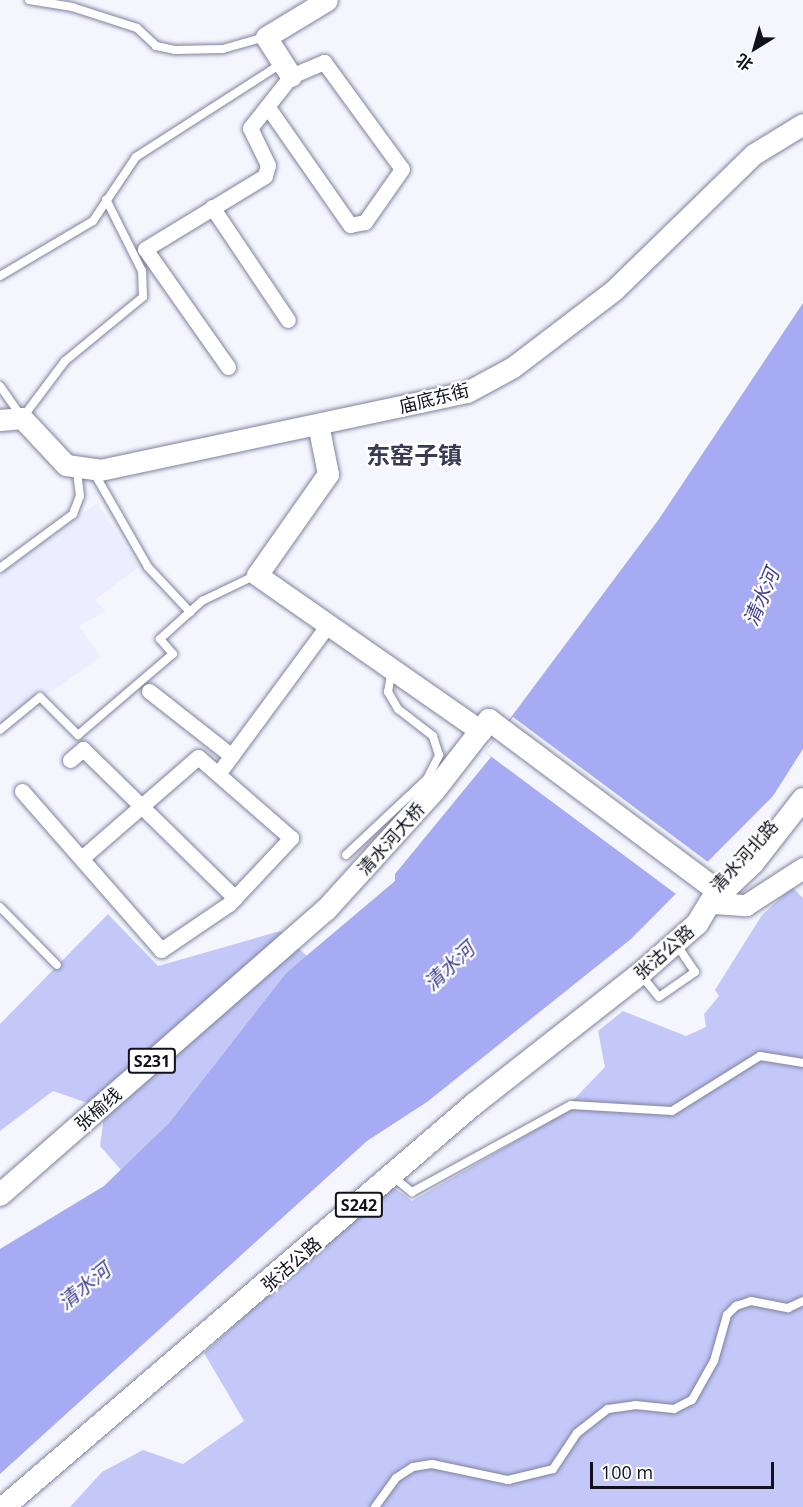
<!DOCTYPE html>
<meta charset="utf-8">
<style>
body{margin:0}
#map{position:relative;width:803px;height:1507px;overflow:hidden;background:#f5f6fd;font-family:"Open Sans","Noto Sans SC",sans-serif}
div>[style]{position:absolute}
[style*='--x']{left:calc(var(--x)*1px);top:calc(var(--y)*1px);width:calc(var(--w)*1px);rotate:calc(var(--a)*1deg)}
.built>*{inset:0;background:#eceeff}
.green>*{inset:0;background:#c4c8f9}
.water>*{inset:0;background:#a6abf3}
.pier>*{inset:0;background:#f5f6fd}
.roads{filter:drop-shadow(0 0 2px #7f82a0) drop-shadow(0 0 2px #7f82a0)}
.lane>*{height:8px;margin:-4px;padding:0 4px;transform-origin:4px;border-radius:4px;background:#fff}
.street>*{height:15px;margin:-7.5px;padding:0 7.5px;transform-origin:7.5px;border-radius:7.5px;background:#fff}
.secondary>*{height:21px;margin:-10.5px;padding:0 10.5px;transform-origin:10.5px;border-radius:10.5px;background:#fff}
.primary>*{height:22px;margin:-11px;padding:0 11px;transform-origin:11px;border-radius:11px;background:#fff}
span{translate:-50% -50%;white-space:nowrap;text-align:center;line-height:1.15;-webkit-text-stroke:4.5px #fff;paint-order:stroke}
.shield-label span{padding:2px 4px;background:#fff;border:2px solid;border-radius:4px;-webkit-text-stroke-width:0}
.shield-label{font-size:16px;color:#10111c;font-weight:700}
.street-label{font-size:18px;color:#10111c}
.water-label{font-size:20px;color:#423f92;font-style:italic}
.district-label{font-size:24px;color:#393b55;font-weight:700}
.north{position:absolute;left:725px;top:18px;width:60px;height:60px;-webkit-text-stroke:4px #fff;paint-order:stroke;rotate:217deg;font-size:16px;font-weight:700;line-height:24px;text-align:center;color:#10111c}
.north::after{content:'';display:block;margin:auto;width:21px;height:27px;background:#10111c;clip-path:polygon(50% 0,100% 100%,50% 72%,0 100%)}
.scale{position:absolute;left:590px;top:1462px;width:184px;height:27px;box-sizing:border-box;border:3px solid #10111c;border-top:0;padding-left:8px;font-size:18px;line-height:21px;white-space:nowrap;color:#10111c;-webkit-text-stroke:4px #fff;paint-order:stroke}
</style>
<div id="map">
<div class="built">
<i style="clip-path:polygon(97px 503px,139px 567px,95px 600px,106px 611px,79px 626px,101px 657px,45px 696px,39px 690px,0 726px,0 574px)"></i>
</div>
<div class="green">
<i style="clip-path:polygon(792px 887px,803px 898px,803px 1507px,70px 1507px,102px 1472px,143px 1450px,183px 1464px,244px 1421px,204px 1353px,390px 1185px,412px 1201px,556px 1118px,605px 1067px,598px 1031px,623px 1011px,686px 1036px,706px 1027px,704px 1014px,719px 996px,715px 990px,762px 915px)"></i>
<i style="clip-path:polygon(108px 914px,158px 966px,280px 931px,307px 956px,286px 973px,169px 1123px,121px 1170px,100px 1146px,105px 1109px,53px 1091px,0 1131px,0 1024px)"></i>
</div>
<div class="water">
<i style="clip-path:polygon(803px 303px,803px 749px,773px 796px,631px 939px,427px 1102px,367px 1141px,0 1474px,0 1249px,104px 1186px,169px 1123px,286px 973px,395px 881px,395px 874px,491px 757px,485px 752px,659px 519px)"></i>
</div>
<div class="pier">
<i style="clip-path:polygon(513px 717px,712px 865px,680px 897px,485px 752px)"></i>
</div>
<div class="roads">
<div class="lane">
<i style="--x:29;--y:0;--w:44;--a:9.2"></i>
<i style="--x:72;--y:7;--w:68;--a:17.9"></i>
<i style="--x:137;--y:28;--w:26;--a:43"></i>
<i style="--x:156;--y:46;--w:19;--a:12"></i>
<i style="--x:175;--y:50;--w:48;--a:-1.2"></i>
<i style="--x:223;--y:49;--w:44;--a:-15.9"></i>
<i style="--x:0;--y:276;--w:108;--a:-30.6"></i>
<i style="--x:93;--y:221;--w:77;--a:-56.1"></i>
<i style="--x:136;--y:157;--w:172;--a:-32.7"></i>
<i style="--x:0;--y:386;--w:37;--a:55"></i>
<i style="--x:23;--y:417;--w:70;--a:-53.1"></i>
<i style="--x:65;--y:361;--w:101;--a:-39.4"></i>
<i style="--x:143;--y:297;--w:26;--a:-92"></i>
<i style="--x:142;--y:271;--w:80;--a:-116.6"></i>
<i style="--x:93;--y:471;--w:111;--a:60.2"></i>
<i style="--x:148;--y:567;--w:62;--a:47"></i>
<i style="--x:0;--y:568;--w:91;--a:-36.5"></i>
<i style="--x:73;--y:514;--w:19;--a:-69"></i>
<i style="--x:80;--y:496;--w:25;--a:-97"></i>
<i style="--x:0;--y:730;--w:52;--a:-39.5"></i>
<i style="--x:40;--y:697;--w:54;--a:45"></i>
<i style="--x:78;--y:735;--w:125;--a:-40.5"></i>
<i style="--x:173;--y:654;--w:20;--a:-131"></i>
<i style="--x:160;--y:639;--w:57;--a:-42.1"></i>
<i style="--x:202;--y:601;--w:60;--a:-25.7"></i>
<i style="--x:346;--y:855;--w:111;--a:-43.2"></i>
<i style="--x:427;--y:779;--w:27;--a:-63"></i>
<i style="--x:439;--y:755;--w:20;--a:-108"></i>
<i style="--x:433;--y:736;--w:44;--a:-142.4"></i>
<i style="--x:398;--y:709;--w:20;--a:-120"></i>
<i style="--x:388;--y:692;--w:22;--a:-80"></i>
<i style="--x:0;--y:907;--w:81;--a:45.5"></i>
<i style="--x:641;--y:975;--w:28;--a:51"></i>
<i style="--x:659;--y:997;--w:44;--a:-34.8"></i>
<i style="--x:695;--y:972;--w:32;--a:-124"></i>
<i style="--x:392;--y:1176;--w:26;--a:39"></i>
<i style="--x:412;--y:1192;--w:181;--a:-28.7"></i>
<i style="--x:571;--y:1105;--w:101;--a:3.4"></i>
<i style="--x:672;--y:1111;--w:104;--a:-32"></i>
<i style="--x:760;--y:1056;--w:44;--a:9.2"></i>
<i style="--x:375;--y:1507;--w:36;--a:-54"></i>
<i style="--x:396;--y:1478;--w:20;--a:-33"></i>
<i style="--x:413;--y:1467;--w:19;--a:-9"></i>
<i style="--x:432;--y:1464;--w:78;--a:11.9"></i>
<i style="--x:508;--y:1480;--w:46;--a:-13.7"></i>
<i style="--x:553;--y:1469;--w:43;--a:-56.3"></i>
<i style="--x:577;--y:1433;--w:39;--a:-38"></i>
<i style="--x:608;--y:1409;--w:27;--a:-8"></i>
<i style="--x:635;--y:1405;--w:39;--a:6"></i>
<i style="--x:674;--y:1409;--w:20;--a:-27"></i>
<i style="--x:692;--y:1400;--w:45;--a:-60.6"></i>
<i style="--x:714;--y:1361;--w:48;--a:-74.2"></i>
<i style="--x:727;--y:1315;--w:13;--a:-45"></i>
<i style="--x:736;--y:1306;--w:16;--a:-18"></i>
<i style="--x:751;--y:1301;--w:38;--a:11"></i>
<i style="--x:788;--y:1308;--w:17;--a:-25"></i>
</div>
<div class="street">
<i style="--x:212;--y:207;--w:136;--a:56.1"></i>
<i style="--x:228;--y:367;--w:144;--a:-125.1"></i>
<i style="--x:145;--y:249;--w:140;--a:-31.3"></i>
<i style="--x:265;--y:176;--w:11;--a:-75"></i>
<i style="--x:268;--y:165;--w:41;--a:-115.9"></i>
<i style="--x:250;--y:128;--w:66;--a:-51.7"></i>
<i style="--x:291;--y:76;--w:36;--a:-23"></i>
<i style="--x:324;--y:62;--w:132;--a:53.9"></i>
<i style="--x:402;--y:169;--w:65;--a:124.9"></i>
<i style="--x:365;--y:222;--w:15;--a:169"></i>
<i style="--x:350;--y:225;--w:145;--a:-124.9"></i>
<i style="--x:149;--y:691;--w:105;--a:38.1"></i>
<i style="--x:70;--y:760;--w:17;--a:-40"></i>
<i style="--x:83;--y:749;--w:213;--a:44.4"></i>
<i style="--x:218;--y:774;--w:184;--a:-53.6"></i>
<i style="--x:22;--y:791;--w:211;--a:48.8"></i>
<i style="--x:161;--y:950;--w:82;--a:-34.1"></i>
<i style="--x:229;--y:904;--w:91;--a:-46.8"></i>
<i style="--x:291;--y:838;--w:123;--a:-138.9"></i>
<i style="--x:198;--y:757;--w:154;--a:139"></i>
</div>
<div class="secondary">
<i style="--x:291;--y:76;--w:46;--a:-122.7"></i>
<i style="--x:266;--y:37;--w:71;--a:-31.2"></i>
<i style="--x:0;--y:420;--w:22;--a:-5"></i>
<i style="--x:22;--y:418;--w:64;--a:46.9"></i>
<i style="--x:66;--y:465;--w:34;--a:8"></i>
<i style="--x:100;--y:470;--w:375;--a:-12"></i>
<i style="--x:467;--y:392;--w:52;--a:-28.5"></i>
<i style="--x:513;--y:367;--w:127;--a:-37.3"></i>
<i style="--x:614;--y:290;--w:195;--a:-44.2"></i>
<i style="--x:754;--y:154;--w:57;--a:-31.5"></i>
<i style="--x:318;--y:424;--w:51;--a:78.7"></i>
<i style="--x:328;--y:474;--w:123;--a:125.1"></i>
<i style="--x:257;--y:575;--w:273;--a:34.9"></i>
<i style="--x:714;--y:903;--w:32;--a:4"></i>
<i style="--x:746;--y:905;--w:68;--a:-33"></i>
</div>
<div class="primary">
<i style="--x:712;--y:902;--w:57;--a:-43.6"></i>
<i style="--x:753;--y:863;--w:81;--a:-52"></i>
<i style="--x:0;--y:1195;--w:433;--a:-41.2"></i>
<i style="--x:326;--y:910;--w:161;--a:-47.8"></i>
<i style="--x:434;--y:791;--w:90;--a:-52.2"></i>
<i style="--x:489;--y:720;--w:291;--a:36.8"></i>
<i style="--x:4;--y:1507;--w:619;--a:-40.61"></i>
<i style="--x:474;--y:1104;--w:211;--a:-38.1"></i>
<i style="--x:640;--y:974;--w:76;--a:-41.3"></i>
<i style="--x:697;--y:924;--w:27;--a:-59"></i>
</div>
</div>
<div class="shield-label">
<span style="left:152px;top:1061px">S231</span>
<span style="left:359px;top:1205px">S242</span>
</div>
<div class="street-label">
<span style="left:434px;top:398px;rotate:-14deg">庙底东街</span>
<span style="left:391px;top:839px;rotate:-48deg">清水河大桥</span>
<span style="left:744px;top:856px;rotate:-48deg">清水河北路</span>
<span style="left:664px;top:952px;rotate:-41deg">张沽公路</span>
<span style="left:98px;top:1109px;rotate:-41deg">张榆线</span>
<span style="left:291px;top:1264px;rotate:-41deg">张沽公路</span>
</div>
<div class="water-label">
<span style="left:761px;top:597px;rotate:-67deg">清水河</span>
<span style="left:449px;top:966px;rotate:-43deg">清水河</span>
<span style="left:84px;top:1286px;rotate:-39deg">清水河</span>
</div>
<div class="district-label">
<span style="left:414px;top:455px">东窑子镇</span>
</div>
<div class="north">北</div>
<div class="scale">100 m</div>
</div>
